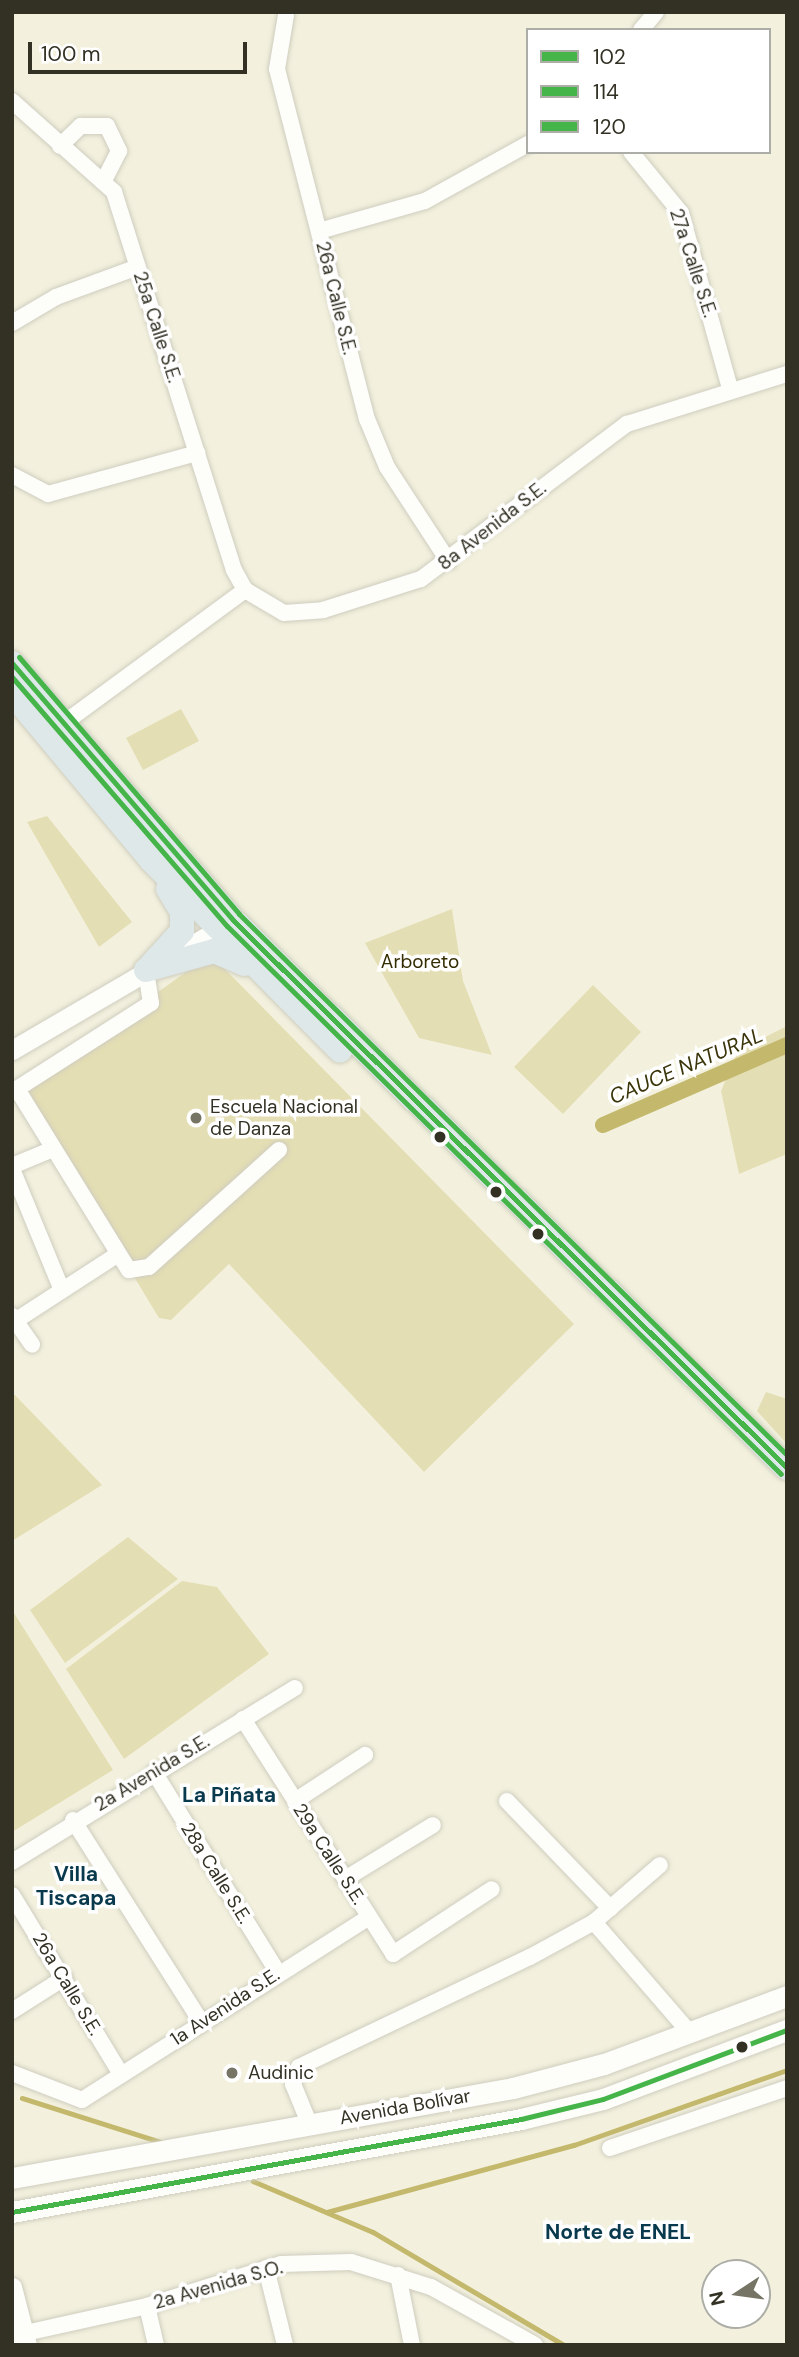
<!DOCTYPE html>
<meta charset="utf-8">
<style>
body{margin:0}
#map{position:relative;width:799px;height:2357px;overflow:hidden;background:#f3f1de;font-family:"DM Sans",sans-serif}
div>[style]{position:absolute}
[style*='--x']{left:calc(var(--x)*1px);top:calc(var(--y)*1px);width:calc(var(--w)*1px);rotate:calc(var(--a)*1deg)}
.green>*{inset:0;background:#e4deb4}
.stream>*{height:4.5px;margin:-2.25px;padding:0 2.25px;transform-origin:2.25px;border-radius:2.25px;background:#c3b86c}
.canal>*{height:16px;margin:-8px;padding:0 8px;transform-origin:8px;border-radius:8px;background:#c3b86c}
.roads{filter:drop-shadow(0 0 2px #cfcdbf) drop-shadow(0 0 2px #cfcdbf)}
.minor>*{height:16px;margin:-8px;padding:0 8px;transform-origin:8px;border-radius:8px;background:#fdfdfa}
.tertiary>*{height:19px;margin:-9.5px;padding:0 9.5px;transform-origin:9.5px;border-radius:9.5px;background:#fdfdfa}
.secondary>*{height:21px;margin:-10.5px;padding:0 10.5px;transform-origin:10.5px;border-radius:10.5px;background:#fdfdfa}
.primary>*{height:24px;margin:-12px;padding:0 12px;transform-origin:12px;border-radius:12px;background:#dfe8e8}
.bus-1>*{height:5px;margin:-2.5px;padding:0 2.5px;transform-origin:2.5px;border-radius:2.5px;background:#45b549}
.bus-2>*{height:5px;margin:-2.5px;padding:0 2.5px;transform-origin:2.5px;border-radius:2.5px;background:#45b549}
.bus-3>*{height:5px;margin:-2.5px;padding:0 2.5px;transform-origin:2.5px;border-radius:2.5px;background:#45b549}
.dots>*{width:19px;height:19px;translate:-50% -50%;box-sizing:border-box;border:4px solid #fff;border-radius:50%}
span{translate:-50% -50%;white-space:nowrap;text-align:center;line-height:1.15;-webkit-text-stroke:7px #fff;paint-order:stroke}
.street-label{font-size:19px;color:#333124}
.park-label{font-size:19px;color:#342d02}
.poi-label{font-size:19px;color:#333124}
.left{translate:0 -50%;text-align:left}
.water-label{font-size:21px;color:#3a3409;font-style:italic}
.neighbourhood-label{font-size:21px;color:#09394d;font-weight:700}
.frame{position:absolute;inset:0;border:14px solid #333124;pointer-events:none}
.legend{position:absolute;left:526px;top:28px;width:245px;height:126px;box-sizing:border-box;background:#fff;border:2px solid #adada7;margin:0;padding:9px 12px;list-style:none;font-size:21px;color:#333124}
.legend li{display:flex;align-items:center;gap:14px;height:35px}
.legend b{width:35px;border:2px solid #adada7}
.north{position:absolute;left:701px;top:2259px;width:70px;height:70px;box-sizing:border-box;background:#fff;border:2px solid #adada7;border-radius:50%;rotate:257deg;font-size:19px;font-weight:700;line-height:28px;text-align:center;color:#333124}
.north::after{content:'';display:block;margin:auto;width:24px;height:32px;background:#767465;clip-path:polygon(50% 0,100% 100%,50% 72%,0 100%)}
.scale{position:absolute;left:28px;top:42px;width:219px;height:32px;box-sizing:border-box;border:4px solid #333124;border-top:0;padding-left:9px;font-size:21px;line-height:24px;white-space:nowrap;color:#333124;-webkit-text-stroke:5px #fff;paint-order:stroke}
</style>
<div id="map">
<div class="green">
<i style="clip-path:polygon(181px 709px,199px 741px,143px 770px,126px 738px)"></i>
<i style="clip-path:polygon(47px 816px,132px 922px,99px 947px,27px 822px)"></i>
<i style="clip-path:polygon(452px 909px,463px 981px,492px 1055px,419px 1038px,365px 943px)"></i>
<i style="clip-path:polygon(217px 961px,574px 1324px,424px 1472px,229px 1264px,171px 1320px,159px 1318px,21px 1090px,200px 962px)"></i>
<i style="clip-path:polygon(593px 985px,641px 1032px,563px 1114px,514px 1067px)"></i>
<i style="clip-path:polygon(787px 1026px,787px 1154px,739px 1174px,721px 1091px,738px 1051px)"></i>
<i style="clip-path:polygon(12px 1392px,102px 1485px,12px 1541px)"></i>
<i style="clip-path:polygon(766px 1392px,787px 1399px,787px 1444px,757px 1411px)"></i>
<i style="clip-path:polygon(128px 1537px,178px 1579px,65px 1663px,30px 1610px)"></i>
<i style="clip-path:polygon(182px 1581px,217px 1587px,269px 1654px,124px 1759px,66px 1669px)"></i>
<i style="clip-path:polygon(14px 1613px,113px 1770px,12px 1832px,12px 1614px)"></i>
</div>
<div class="stream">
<i style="--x:22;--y:2098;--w:149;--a:17.6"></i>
<i style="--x:253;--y:2181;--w:130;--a:23"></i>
<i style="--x:373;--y:2232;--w:222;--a:30.6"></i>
<i style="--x:327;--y:2212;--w:256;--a:-15.2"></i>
<i style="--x:574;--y:2145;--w:226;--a:-19.4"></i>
</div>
<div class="canal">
<i style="--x:603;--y:1125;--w:201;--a:-23.5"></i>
</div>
<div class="roads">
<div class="minor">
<i style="--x:286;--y:15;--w:55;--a:99.5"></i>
<i style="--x:277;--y:69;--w:361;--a:75.6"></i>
<i style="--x:367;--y:419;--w:52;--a:67.4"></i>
<i style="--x:387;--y:467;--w:113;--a:56.9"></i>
<i style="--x:641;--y:30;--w:23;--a:-50"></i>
<i style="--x:12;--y:101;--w:137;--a:41.7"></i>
<i style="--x:114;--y:192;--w:397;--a:72.4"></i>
<i style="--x:234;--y:570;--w:23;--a:61"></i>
<i style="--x:245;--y:590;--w:45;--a:30.5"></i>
<i style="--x:284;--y:613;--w:39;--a:-4"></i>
<i style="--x:323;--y:610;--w:103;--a:-17.6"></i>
<i style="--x:421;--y:579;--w:258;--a:-37"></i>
<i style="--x:627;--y:424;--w:168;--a:-17.4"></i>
<i style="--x:60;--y:146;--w:29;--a:-44"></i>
<i style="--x:81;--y:126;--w:26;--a:0"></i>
<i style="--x:107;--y:126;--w:28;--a:64"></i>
<i style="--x:119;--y:151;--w:35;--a:117"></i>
<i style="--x:631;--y:152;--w:79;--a:50.7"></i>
<i style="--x:681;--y:213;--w:183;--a:74.4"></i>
<i style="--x:319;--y:231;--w:110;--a:-15.8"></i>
<i style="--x:425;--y:201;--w:118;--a:-29"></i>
<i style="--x:12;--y:323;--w:51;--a:-30.6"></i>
<i style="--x:56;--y:297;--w:87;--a:-20.1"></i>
<i style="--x:12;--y:475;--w:41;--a:27.8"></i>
<i style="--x:48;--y:494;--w:155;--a:-15.4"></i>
<i style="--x:60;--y:726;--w:230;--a:-36.3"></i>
<i style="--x:17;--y:1089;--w:213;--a:58.3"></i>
<i style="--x:129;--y:1270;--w:20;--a:-9"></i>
<i style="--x:149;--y:1267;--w:175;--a:-42"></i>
<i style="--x:12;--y:1092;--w:165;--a:-32.6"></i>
<i style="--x:151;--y:1003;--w:33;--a:-99"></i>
<i style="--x:12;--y:1166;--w:44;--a:-22.5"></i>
<i style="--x:12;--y:1169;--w:129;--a:67.6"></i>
<i style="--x:12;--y:1316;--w:35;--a:55"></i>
<i style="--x:15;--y:1321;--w:119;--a:-33"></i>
<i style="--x:243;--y:1719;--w:279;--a:57.4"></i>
<i style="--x:393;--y:1954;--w:118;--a:-33.3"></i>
<i style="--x:154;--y:1772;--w:236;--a:58.3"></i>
<i style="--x:295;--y:1801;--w:84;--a:-33.3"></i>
<i style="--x:507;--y:1801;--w:149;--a:46.1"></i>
<i style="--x:73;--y:1820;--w:239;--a:57.6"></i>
<i style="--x:12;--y:1862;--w:332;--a:-31.6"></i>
<i style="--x:345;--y:1879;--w:103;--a:-31.5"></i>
<i style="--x:12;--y:1895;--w:210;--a:58.7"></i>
<i style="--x:594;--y:1922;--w:147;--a:49.1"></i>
<i style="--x:12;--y:2011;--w:62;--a:-32.4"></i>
<i style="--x:12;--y:2073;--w:75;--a:21.1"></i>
<i style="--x:82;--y:2100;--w:340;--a:-32.5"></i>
<i style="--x:309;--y:2123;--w:42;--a:-112.3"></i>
<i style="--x:293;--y:2084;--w:18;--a:-71"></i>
<i style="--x:299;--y:2067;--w:256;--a:-25.5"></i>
<i style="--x:530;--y:1957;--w:73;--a:-28.7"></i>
<i style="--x:594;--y:1922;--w:87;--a:-40.8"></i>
<i style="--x:610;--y:2148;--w:187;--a:-18.7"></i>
<i style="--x:266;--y:2268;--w:79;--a:76.1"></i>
<i style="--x:398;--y:2275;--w:71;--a:78.7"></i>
<i style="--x:147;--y:2306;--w:40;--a:77"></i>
<i style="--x:12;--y:2336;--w:138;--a:-12.5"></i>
<i style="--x:147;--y:2306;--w:140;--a:-17.4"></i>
<i style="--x:281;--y:2264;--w:70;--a:-1.6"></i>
<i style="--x:351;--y:2262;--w:84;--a:17.4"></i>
<i style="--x:431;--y:2287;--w:119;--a:29.1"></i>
</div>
<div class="tertiary">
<i style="--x:12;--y:1050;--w:251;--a:-30.3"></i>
<i style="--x:12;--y:2287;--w:60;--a:75.5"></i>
</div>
<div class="secondary">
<i style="--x:12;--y:2178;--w:509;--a:-10.18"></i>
<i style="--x:513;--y:2088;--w:94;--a:-14.8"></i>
<i style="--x:604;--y:2064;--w:195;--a:-20.4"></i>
<i style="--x:12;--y:2212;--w:517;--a:-10.35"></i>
<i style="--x:521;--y:2119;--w:84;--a:-13.7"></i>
<i style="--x:603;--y:2099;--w:197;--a:-20.6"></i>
</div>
<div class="primary">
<i style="--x:12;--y:663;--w:339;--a:49.3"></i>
<i style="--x:233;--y:920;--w:779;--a:44.69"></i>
<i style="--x:12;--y:693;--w:219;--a:50.2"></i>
<i style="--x:152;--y:861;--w:267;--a:45.2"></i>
<i style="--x:151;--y:965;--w:46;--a:-47.6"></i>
<i style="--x:182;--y:931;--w:19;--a:-90"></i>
<i style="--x:182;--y:912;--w:27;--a:-121"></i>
<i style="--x:146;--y:970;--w:71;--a:-15.6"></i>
<i style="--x:214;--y:951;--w:33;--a:23"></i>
</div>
</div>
<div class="bus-1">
<i style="--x:12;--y:663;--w:339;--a:49.3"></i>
<i style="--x:233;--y:920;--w:779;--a:44.69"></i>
<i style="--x:12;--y:2212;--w:517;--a:-10.35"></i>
<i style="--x:521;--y:2119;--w:84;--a:-13.7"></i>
<i style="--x:603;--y:2099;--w:197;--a:-20.6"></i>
</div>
<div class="bus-2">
<i style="--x:12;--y:677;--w:329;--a:49.2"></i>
<i style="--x:227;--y:926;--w:779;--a:44.69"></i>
</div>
<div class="bus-3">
<i style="--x:19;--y:657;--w:338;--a:49.4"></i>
<i style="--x:239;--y:914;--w:770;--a:44.63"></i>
</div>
<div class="dots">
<i style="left:196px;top:1118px;background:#767465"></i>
<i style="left:440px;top:1137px;background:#333124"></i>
<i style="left:496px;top:1192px;background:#333124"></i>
<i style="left:538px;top:1234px;background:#333124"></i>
<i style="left:742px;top:2047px;background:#333124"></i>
<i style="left:232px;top:2073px;background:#767465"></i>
</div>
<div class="street-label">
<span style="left:693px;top:263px;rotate:72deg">27a Calle S.E.</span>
<span style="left:336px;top:298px;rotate:76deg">26a Calle S.E.</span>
<span style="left:157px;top:327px;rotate:72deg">25a Calle S.E.</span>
<span style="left:492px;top:526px;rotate:-38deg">8a Avenida S.E.</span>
<span style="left:152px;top:1773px;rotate:-31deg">2a Avenida S.E.</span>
<span style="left:329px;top:1854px;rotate:57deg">29a Calle S.E.</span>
<span style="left:216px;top:1873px;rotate:58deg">28a Calle S.E.</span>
<span style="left:67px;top:1984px;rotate:59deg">26a Calle S.E.</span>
<span style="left:225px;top:2007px;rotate:-33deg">1a Avenida S.E.</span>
<span style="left:405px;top:2107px;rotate:-10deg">Avenida Bolívar</span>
<span style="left:218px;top:2285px;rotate:-16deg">2a Avenida S.O.</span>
</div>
<div class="park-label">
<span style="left:420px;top:962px">Arboreto</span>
</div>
<div class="poi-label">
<span class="left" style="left:210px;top:1118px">Escuela Nacional<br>de Danza</span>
<span class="left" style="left:248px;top:2073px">Audinic</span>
</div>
<div class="water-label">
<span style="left:686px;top:1066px;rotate:-23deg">CAUCE NATURAL</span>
</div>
<div class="neighbourhood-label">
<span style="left:229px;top:1795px">La Piñata</span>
<span style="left:76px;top:1886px">Villa<br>Tiscapa</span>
<span style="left:618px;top:2232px">Norte de ENEL</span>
</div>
<div class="frame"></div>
<ul class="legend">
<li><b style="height:9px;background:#45b549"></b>102</li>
<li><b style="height:9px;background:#45b549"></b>114</li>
<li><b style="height:9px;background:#45b549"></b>120</li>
</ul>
<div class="north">N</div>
<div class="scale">100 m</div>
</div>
